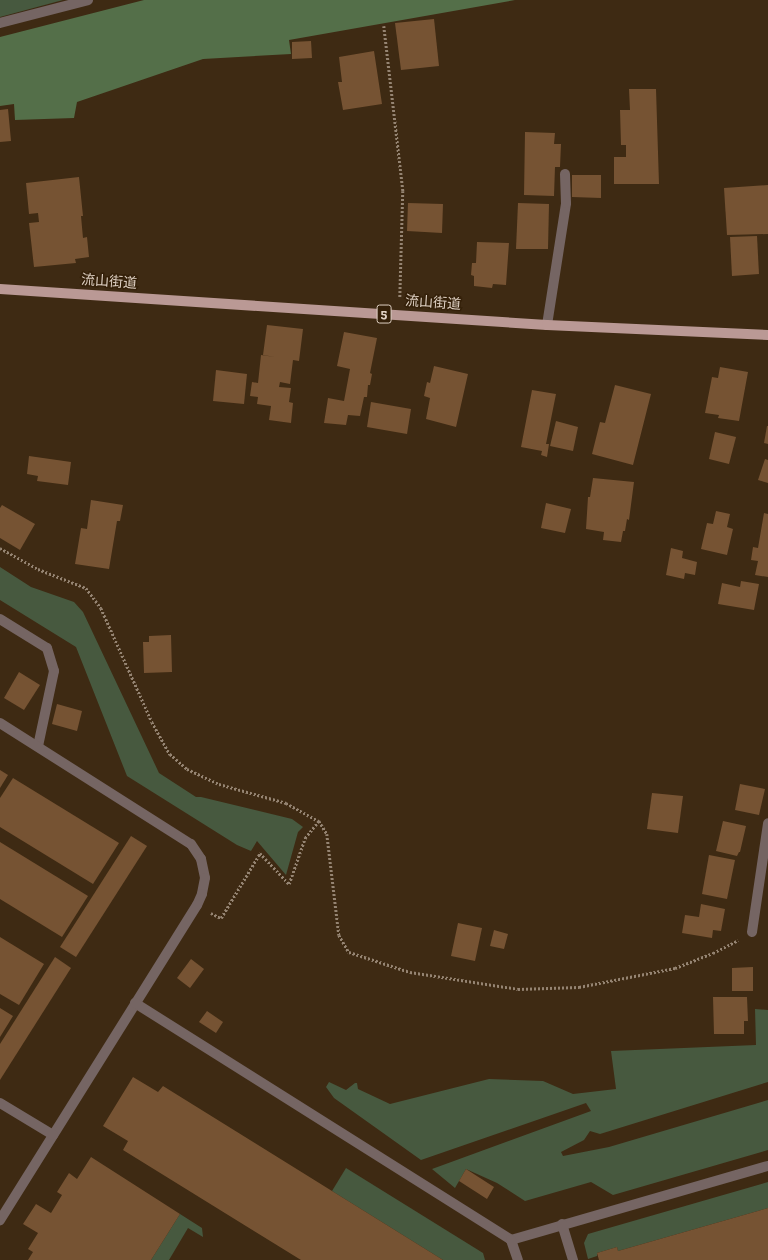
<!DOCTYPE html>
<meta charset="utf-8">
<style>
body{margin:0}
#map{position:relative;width:768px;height:1260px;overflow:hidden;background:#3e2a13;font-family:"Zilla Slab","Noto Sans JP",serif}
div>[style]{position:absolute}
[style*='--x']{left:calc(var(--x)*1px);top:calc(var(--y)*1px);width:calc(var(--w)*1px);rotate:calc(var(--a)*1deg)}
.green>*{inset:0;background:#47593f}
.forest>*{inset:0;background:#546f49}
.building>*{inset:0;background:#765333}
.path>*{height:2.5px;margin-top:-1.25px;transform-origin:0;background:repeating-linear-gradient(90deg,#958472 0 2px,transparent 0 4px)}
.minor>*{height:10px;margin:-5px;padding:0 5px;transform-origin:5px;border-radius:5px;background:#756563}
.major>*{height:10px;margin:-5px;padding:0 5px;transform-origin:5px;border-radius:5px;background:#ba9995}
span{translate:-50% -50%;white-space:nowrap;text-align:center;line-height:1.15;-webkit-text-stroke:3px #342009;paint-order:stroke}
.shield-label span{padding:1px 3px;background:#342009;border:1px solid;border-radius:3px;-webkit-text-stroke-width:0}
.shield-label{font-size:13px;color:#dfd1c4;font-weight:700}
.street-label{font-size:14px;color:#dfd1c4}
</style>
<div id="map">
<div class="green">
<i style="clip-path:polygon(0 0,63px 0,0 17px)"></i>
<i style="clip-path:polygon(0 567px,31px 587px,74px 602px,83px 612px,159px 773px,196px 797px,201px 797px,292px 819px,303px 827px,298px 832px,286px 875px,257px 841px,251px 851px,237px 845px,127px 776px,76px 647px,0 600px)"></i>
<i style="clip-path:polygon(755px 1009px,768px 1010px,768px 1082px,600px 1134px,590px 1131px,584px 1140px,561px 1152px,563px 1156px,609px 1147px,768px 1100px,768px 1150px,613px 1195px,591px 1182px,525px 1201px,497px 1183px,466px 1169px,455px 1188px,432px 1169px,591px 1111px,586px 1103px,421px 1160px,334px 1098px,326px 1087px,329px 1082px,346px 1090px,355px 1083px,357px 1083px,358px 1089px,390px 1104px,489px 1079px,543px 1081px,573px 1094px,616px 1089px,611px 1051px,756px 1045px)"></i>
<i style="clip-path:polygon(346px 1168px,483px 1253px,485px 1260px,443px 1260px,332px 1191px)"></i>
<i style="clip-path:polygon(768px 1182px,768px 1208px,618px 1251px,617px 1247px,597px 1253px,597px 1256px,588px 1259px,584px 1243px,588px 1234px)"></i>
<i style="clip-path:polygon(180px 1214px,202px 1228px,203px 1237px,188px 1228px,169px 1260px,151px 1260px)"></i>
</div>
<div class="forest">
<i style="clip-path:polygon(144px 0,515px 0,289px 40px,291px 54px,203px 59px,77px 102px,74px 118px,15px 120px,14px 104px,0 106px,0 37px)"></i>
</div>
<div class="building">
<i style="clip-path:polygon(434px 19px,439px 66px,401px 70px,395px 23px)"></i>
<i style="clip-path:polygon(311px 41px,312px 58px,292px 59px,292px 42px)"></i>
<i style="clip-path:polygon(374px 51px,382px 104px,343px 110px,338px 82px,342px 82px,339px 57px)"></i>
<i style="clip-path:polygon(629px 89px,656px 89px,659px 184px,614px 184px,614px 157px,626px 157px,626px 145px,621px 145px,620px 110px,630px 110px)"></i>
<i style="clip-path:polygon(8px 109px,11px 141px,0 142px,0 110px)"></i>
<i style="clip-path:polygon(525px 132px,555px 133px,554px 144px,561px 144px,560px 167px,555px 167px,554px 196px,524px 195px)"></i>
<i style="clip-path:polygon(572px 175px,601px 175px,601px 198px,572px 197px)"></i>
<i style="clip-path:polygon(79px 177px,83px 216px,81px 216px,83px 238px,87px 237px,89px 257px,75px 259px,76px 263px,34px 267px,29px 223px,39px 222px,38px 213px,29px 214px,26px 183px)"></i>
<i style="clip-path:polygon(768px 185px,768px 234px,727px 235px,724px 188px)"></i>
<i style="clip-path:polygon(408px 203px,443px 204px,442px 233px,407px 231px)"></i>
<i style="clip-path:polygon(518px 203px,549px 204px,548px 249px,516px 249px)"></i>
<i style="clip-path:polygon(757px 236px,759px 274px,732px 276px,730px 237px)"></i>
<i style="clip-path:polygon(477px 242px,509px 243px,506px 285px,493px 284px,492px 288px,474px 286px,474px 276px,471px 275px,472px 263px,476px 263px)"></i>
<i style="clip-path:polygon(267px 325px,303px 329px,299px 361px,293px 360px,290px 384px,280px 382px,279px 387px,291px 388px,289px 402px,293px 403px,291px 423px,269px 420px,271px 406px,257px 404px,258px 397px,250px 396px,252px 382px,258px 383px,261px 355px,275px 357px,263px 355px)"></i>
<i style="clip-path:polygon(344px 332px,377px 338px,370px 373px,372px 374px,370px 385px,368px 385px,367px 397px,364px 397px,360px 416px,348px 415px,346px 425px,324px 423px,328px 398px,344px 401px,350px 369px,337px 366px)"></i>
<i style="clip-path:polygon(434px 366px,468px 374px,456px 427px,426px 419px,430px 398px,424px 396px,427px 382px,430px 383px)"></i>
<i style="clip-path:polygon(720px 367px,748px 372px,739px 421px,718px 418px,719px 415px,705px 413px,712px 377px,718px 378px)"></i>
<i style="clip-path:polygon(216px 370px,247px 374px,244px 404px,213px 401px)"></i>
<i style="clip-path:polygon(615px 385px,651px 394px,633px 465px,592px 454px,600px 422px,605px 423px)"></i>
<i style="clip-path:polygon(532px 390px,556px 394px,546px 444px,549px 444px,547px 457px,541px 455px,542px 451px,521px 447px)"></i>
<i style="clip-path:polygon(371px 402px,411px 409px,407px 434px,367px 427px)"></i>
<i style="clip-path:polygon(556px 421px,578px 427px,573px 451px,550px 446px)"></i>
<i style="clip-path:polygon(767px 426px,768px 426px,768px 444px,764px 443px)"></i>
<i style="clip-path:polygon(715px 432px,736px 437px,729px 464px,709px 459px)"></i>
<i style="clip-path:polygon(29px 456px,71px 462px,68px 485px,37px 481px,38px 476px,27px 474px)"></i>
<i style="clip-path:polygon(765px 459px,768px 460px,768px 483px,758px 480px)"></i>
<i style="clip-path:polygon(593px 478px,634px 482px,629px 520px,627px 519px,625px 531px,623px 531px,621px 542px,603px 540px,604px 532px,586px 529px,588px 497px,590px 497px)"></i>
<i style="clip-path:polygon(91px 500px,123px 505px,120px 521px,117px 521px,109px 569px,75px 564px,81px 528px,87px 529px)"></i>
<i style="clip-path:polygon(546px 503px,571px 509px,565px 533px,541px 528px)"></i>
<i style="clip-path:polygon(2px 505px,35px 524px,20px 550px,0 538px,0 508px)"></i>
<i style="clip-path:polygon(716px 511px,730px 514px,727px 527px,733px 529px,727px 555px,701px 549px,707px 523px,713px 524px)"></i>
<i style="clip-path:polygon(764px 513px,768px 514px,768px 577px,755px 575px,758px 561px,751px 560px,753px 547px,758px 548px)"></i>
<i style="clip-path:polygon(671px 548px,683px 551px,682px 558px,697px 562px,695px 575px,685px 573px,684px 579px,666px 575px)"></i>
<i style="clip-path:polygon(741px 581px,759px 584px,754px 610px,718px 604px,722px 583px,740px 587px)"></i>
<i style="clip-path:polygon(171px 635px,172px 672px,144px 673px,143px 642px,149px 642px,149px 636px)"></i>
<i style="clip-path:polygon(19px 672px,40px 685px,24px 710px,4px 698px)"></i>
<i style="clip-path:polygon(57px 704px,82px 711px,77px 731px,52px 724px)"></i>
<i style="clip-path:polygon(0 770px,8px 775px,0 788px)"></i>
<i style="clip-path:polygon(13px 778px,119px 843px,93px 884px,0 827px,0 798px)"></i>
<i style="clip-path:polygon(740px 784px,765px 789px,759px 815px,735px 810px)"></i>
<i style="clip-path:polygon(652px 793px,683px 796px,678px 833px,647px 829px)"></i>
<i style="clip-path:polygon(723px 821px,746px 826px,740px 852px,739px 852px,737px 856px,716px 851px)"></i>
<i style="clip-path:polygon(131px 836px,147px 846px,76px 957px,60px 947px)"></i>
<i style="clip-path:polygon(0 842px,88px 896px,62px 937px,0 899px)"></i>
<i style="clip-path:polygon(709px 855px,735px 860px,727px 899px,702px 894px)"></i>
<i style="clip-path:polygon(701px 904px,725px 909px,721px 931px,713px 930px,712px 938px,682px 933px,685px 915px,699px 917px)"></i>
<i style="clip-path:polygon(458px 923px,482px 928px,475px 961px,451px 956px)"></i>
<i style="clip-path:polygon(494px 930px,508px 934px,504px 949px,490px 946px)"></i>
<i style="clip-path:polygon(0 937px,44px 964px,19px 1005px,0 994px)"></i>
<i style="clip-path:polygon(55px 957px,71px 968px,0 1080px,0 1044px)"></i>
<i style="clip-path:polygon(191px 959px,204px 969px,190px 988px,177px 978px)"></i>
<i style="clip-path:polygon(753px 967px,753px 991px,732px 991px,732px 968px)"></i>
<i style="clip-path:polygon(713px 997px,747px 997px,748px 1021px,744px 1021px,744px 1034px,714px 1034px)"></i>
<i style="clip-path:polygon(0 1008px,13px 1016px,0 1037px)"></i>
<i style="clip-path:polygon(207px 1011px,223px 1022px,216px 1033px,199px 1022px)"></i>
<i style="clip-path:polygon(133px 1077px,158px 1092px,163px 1086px,443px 1260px,301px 1260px,123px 1150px,128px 1141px,103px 1126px)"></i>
<i style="clip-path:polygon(91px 1157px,180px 1214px,151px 1260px,28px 1260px,33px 1252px,28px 1249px,38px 1233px,23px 1224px,36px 1204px,51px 1213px,62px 1195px,57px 1192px,69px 1173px,77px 1179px)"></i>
<i style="clip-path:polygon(466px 1169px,494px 1187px,487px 1199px,459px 1181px)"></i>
<i style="clip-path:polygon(768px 1208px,768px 1260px,599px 1260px,597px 1253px,617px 1247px,618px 1251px)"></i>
</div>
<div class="path">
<i style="--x:384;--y:26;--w:166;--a:83.4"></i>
<i style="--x:403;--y:191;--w:107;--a:91.6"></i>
<i style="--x:0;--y:548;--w:43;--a:28.9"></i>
<i style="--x:38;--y:569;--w:52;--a:21.6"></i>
<i style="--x:86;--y:588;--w:25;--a:53"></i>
<i style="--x:101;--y:608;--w:125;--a:65.9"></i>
<i style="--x:152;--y:722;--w:37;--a:61"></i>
<i style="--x:170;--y:754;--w:23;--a:41"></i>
<i style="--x:187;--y:769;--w:35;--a:25"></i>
<i style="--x:219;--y:784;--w:70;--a:15.8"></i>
<i style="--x:286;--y:803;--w:38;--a:29"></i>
<i style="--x:319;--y:821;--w:15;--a:58"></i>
<i style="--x:327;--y:834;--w:102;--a:83.2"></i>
<i style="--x:339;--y:935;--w:20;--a:60"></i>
<i style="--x:349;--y:952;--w:64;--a:18.2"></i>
<i style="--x:410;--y:972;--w:109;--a:8.9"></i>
<i style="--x:518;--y:989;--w:61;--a:-1.9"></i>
<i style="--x:579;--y:987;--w:98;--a:-11.2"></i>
<i style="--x:675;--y:968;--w:41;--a:-21.5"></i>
<i style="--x:713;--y:953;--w:28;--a:-27"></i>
<i style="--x:211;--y:913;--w:11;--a:27"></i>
<i style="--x:221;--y:918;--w:76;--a:-59"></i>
<i style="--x:260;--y:853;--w:42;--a:46.9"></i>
<i style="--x:289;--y:884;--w:49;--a:-70.8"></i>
<i style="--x:305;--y:838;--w:22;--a:-51"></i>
</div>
<div class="minor">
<i style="--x:0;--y:23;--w:91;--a:-14.6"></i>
<i style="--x:547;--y:325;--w:123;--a:-81.1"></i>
<i style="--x:566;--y:203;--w:29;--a:-92"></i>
<i style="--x:0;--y:619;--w:55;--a:31.7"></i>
<i style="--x:47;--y:648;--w:24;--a:73"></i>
<i style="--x:54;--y:671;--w:77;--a:102"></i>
<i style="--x:0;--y:723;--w:226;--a:32.4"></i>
<i style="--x:191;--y:844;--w:18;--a:56"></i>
<i style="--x:201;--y:859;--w:19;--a:78"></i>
<i style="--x:205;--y:878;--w:16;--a:101"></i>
<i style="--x:202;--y:894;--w:12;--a:114"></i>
<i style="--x:197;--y:905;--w:372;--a:122"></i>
<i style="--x:752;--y:932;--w:110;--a:-81.6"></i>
<i style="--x:135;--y:1003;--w:444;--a:32.2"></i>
<i style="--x:511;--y:1240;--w:267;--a:-16.1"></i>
<i style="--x:0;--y:1103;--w:62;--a:31.1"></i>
<i style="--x:562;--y:1224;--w:38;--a:73"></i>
<i style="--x:511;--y:1240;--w:21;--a:71"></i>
</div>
<div class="major">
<i style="--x:0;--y:289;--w:548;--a:3.77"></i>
<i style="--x:547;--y:325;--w:221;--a:2.6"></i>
</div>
<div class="shield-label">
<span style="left:384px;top:314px">5</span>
</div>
<div class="street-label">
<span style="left:109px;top:282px;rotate:4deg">流山街道</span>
<span style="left:433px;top:303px;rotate:4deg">流山街道</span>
</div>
</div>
